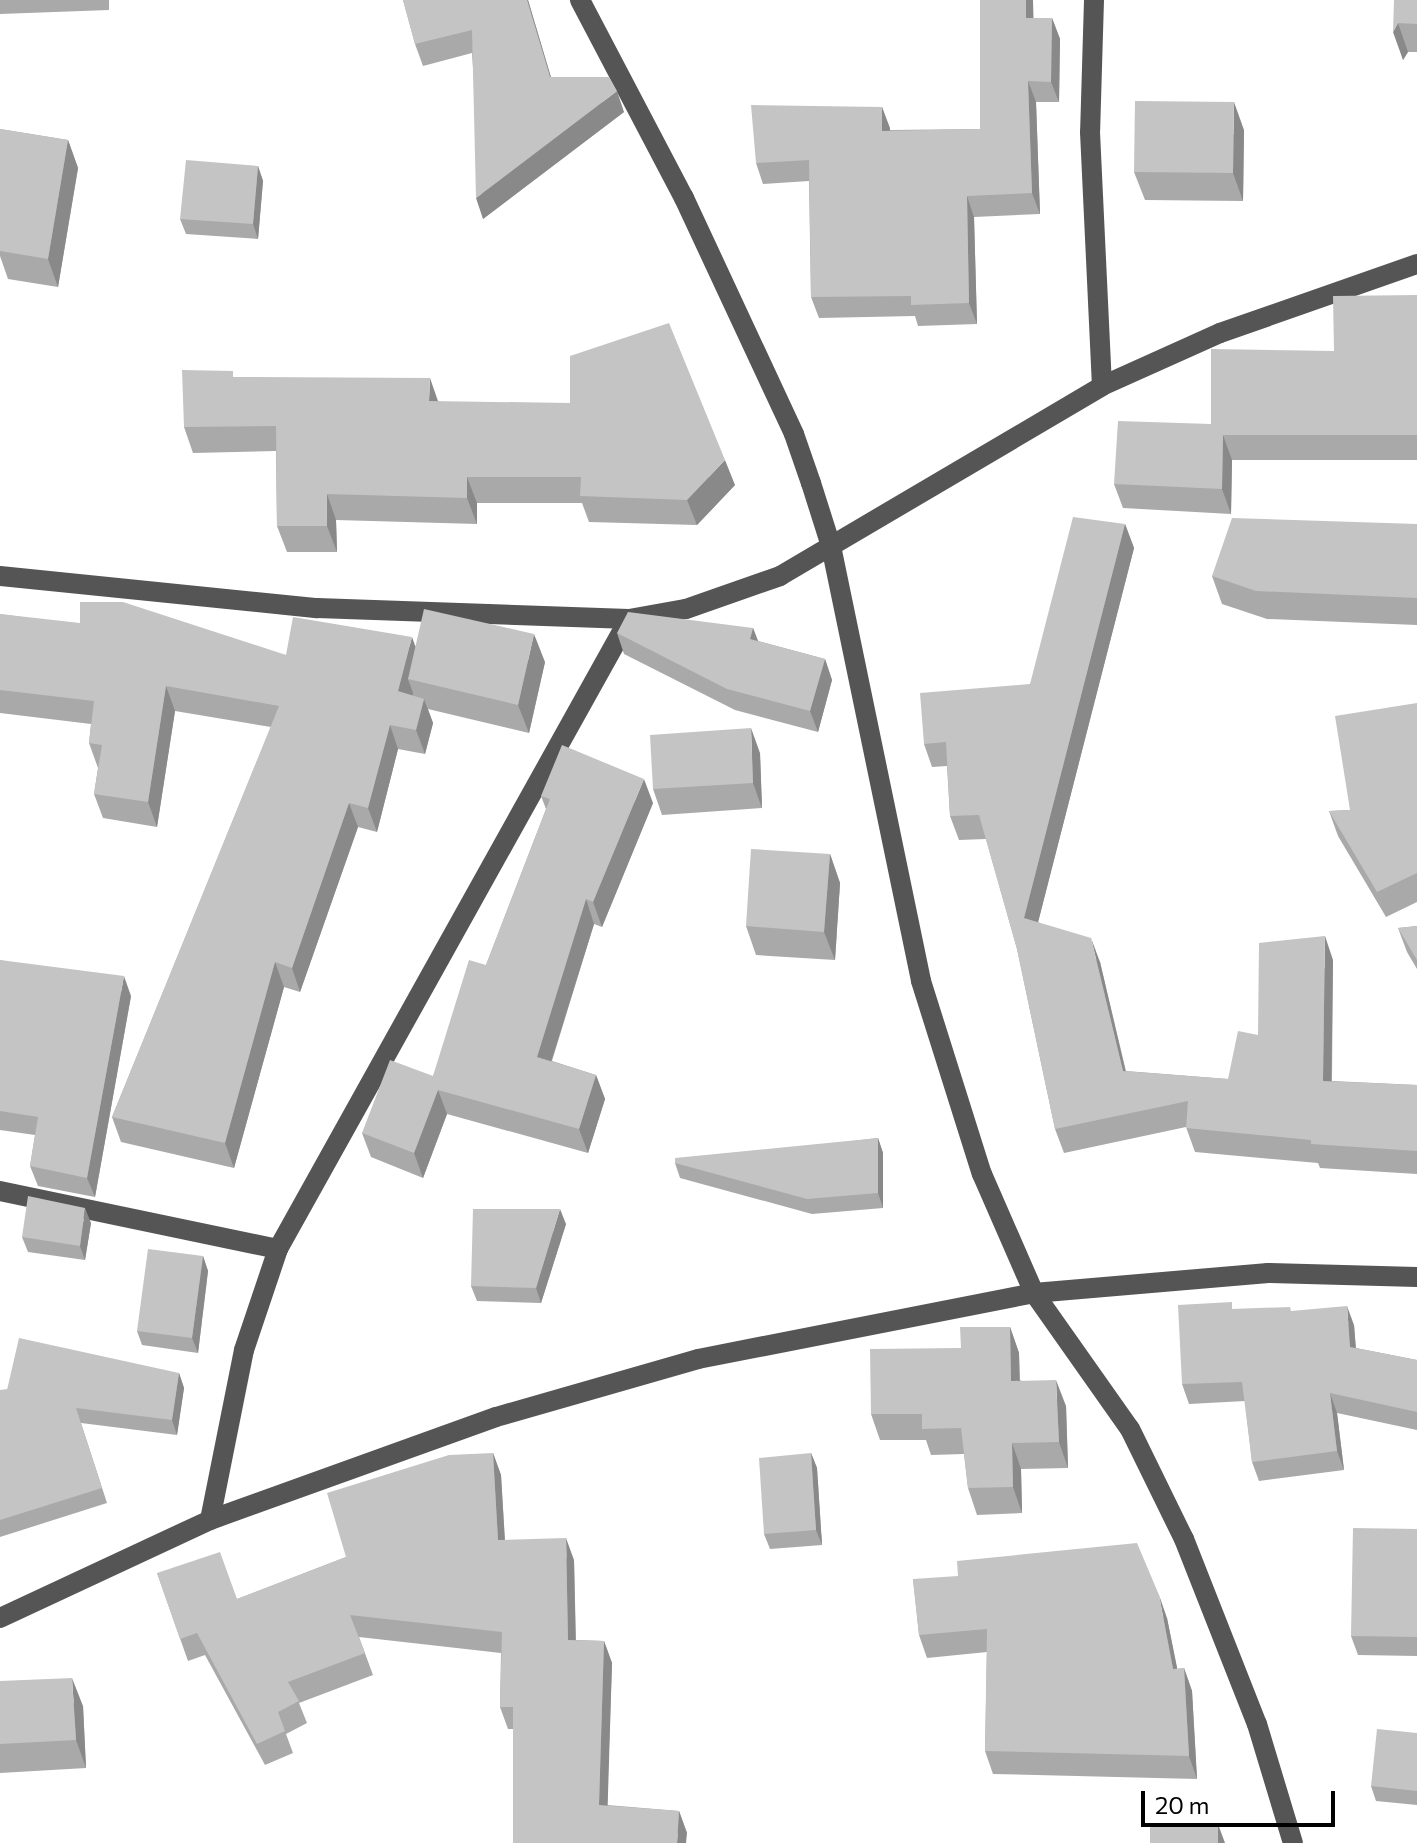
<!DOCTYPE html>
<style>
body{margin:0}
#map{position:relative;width:1417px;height:1843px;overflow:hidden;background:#fff;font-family:Commissioner,sans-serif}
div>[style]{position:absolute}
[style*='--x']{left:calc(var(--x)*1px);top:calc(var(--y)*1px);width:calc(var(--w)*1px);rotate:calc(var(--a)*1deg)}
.minor>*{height:20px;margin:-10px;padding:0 10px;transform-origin:10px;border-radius:10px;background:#555}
.wall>*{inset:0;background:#a9a9a9}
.shaded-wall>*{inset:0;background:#898989}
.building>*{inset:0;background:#c4c4c4}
span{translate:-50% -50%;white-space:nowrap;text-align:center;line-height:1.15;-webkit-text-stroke:6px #fff;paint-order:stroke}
.scale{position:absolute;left:1141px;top:1791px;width:194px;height:36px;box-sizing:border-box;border:4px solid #000;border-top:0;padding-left:10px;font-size:24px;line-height:28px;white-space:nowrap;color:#000;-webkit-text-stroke:6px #fff;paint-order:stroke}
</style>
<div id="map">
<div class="minor">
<i style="--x:580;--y:0;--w:224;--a:62.3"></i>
<i style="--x:684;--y:198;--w:260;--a:65"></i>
<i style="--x:794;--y:434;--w:52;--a:70.9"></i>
<i style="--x:811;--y:483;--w:66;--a:72.4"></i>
<i style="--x:831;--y:546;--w:444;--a:78.3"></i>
<i style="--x:921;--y:981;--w:202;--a:72.5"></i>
<i style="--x:982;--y:1174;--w:130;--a:66.4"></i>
<i style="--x:1034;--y:1293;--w:166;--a:54.8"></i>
<i style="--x:1130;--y:1429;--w:123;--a:63.9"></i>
<i style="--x:1184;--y:1539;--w:199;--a:68.5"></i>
<i style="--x:1257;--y:1724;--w:124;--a:73.2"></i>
<i style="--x:1094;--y:0;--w:132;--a:91.7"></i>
<i style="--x:1090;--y:132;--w:254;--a:87.3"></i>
<i style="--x:0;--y:576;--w:319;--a:5.8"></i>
<i style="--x:317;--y:608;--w:312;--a:2"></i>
<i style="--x:629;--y:619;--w:58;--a:-10"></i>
<i style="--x:686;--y:609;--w:100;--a:-19.3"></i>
<i style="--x:780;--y:576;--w:374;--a:-30.5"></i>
<i style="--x:1102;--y:386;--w:129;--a:-24.2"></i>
<i style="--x:1220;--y:333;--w:209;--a:-19.3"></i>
<i style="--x:0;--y:1191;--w:284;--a:11.8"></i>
<i style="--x:210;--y:1520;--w:173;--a:-78.7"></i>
<i style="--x:244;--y:1350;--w:107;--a:-71.4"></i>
<i style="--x:278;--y:1249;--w:721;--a:-60.88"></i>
<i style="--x:0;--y:1618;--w:232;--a:-25"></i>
<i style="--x:210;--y:1520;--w:304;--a:-19.8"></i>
<i style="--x:496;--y:1417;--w:210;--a:-16"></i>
<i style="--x:698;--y:1359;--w:342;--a:-11.1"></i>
<i style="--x:1034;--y:1293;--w:235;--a:-4.9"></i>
<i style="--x:1268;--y:1273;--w:149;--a:1.5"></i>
</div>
<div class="wall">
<i style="clip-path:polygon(0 0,109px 0,109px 10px,0 14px)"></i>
<i style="clip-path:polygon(403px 0,528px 0,551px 77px,624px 112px,483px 219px,472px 53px,423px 66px,415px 44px)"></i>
<i style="clip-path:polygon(980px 0,1033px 0,1033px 18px,1052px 18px,1060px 39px,1059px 102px,1036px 102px,1040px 214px,974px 217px,977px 324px,918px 326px,915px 316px,819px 318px,811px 297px,809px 181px,763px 184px,756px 163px,882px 107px,890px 130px,980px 129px)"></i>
<i style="clip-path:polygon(1394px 0,1417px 0,1417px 52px,1408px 52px,1403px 60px)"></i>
<i style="clip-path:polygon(0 129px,68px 140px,78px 168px,58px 287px,8px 279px,0 256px)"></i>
<i style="clip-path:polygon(1244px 130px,1243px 201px,1145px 200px,1134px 172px)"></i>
<i style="clip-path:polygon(258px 166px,263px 181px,258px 239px,186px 234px,180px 219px)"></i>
<i style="clip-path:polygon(1417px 295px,1417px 460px,1232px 460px,1231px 514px,1123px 508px,1114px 484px,1334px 351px)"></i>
<i style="clip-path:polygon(235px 377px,438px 401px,735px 485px,697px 525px,589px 522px,582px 503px,477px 503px,477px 524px,336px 520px,337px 552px,287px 552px,277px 526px,276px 451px,193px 453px,184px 427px)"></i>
<i style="clip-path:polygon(1125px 524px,1134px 548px,1038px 922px,1100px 962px,1126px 1071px,1228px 1079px,1258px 1035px,1333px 960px,1332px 1081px,1417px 1085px,1417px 1174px,1320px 1168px,1318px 1163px,1195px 1152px,1186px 1127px,1064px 1153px,1055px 1129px,1017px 949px,986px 839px,959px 840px,950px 816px,947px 766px,932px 767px,924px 744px,1030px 684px)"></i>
<i style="clip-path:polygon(1417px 524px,1417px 625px,1267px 619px,1222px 604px,1212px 576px)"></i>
<i style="clip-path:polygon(0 614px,286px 655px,415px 646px,545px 662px,529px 733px,428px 709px,433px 723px,425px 754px,398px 749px,377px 832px,358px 827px,300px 992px,284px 987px,234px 1168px,121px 1142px,112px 1117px,271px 727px,175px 711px,157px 827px,103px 818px,94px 794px,98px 768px,89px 743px,91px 724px,0 713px)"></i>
<i style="clip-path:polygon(753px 628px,758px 641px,825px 659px,832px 680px,818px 732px,735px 710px,624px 654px,617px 633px)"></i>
<i style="clip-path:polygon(1417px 703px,1417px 902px,1386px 917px,1338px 836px,1329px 811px,1350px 810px)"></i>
<i style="clip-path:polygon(760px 753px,762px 808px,662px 815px,653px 789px)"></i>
<i style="clip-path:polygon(541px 796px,653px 803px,602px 927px,594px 924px,552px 1061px,596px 1075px,605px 1099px,588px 1153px,447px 1114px,423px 1178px,371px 1157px,362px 1133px,433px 1076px,486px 965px,546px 809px)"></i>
<i style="clip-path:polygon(830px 854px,840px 883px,835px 960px,756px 955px,746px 926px)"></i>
<i style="clip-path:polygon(1417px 926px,1417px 969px,1407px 952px,1398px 928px)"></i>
<i style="clip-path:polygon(0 960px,131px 996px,95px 1197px,38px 1186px,30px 1166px,35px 1135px,0 1130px)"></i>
<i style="clip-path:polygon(878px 1138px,883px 1153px,883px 1208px,812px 1214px,680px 1178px,675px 1163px)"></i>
<i style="clip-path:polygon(91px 1223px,85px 1260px,28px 1252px,22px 1237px)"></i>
<i style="clip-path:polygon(566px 1224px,541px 1303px,477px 1301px,471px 1286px)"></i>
<i style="clip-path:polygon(203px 1256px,208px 1271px,198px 1353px,142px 1345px,137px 1331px)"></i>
<i style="clip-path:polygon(1235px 1309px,1292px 1311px,1354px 1325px,1356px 1348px,1417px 1360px,1417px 1430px,1337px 1413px,1344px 1470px,1259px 1481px,1252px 1462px,1245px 1401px,1189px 1404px,1182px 1384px)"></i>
<i style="clip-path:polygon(1010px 1327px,1019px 1353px,1020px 1380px,1066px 1406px,1068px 1468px,1021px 1469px,1022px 1513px,977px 1515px,968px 1488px,964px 1454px,931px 1455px,926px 1440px,880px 1440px,871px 1414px,961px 1348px)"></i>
<i style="clip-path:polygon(179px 1373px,184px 1388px,177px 1435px,81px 1423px,107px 1503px,0 1537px,0 1390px)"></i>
<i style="clip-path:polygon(493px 1453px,501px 1475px,505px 1540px,574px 1560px,576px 1640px,604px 1641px,612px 1663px,607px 1805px,679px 1811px,687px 1833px,513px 1843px,513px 1729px,508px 1729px,500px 1707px,501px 1653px,359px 1637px,373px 1675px,299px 1703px,307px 1723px,286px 1734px,293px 1753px,265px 1765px,205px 1655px,188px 1661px,157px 1573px,237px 1599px,346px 1557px)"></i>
<i style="clip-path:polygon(811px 1453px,817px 1468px,822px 1545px,770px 1549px,764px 1534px)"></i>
<i style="clip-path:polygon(1417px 1529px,1417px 1656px,1358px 1655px,1351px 1636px)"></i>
<i style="clip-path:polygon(913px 1579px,1167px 1618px,1177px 1669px,1184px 1668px,1192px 1691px,1197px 1779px,993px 1774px,985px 1751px,987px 1652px,927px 1658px,919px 1635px)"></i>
<i style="clip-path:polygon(0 1681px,83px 1706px,86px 1768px,0 1773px)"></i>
<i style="clip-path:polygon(1417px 1733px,1417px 1805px,1376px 1801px,1371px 1786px)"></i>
</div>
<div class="shaded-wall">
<i style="clip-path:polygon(527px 0,528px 0,557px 98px,550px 77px)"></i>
<i style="clip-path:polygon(1026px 0,1033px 0,1034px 38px,1026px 18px)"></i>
<i style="clip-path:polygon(1052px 18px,1060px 39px,1059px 102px,1051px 82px)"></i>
<i style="clip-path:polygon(1398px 23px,1408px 52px,1403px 60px,1393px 32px)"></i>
<i style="clip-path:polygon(1028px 81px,1036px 102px,1040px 214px,1032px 193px)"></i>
<i style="clip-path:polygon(617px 91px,624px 112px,483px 219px,476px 198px)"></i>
<i style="clip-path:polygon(1234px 102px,1244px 130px,1243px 201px,1233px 173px)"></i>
<i style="clip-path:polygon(882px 107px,890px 128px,890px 151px,882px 131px)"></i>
<i style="clip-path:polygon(68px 140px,78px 168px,58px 287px,48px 259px)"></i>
<i style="clip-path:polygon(258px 166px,263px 181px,258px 239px,253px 224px)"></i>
<i style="clip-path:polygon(967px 196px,974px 217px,977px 324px,969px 303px)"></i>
<i style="clip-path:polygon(430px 378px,439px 404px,429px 401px)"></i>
<i style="clip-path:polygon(1223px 435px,1232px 460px,1231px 514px,1222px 489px)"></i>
<i style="clip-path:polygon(725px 460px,735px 485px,697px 525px,687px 500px)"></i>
<i style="clip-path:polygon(467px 477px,477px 503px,477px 524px,467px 498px)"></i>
<i style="clip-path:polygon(327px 494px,336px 520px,337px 552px,327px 526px)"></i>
<i style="clip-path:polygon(1125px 524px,1134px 548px,1033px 942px,1024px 918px)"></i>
<i style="clip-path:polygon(753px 628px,761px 649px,750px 639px)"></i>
<i style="clip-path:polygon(534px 634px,545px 662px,529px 733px,518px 705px)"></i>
<i style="clip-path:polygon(412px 637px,421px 662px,408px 679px,413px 693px,407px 715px,398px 691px)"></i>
<i style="clip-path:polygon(825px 659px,832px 680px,818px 732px,810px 711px)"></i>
<i style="clip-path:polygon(166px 686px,175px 711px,157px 827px,148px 802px)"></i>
<i style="clip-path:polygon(424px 699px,433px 723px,425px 754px,416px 730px)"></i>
<i style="clip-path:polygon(390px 725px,398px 749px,377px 832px,368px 808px)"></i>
<i style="clip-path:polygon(751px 728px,760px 753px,762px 808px,753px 783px)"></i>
<i style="clip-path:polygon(644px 779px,653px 803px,602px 927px,593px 902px)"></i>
<i style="clip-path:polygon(349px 803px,358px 827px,300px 992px,292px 968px)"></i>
<i style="clip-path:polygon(830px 854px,840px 883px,835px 960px,824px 932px)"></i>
<i style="clip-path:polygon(586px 899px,594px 924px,545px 1081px,537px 1057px)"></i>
<i style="clip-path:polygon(1325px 936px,1333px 960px,1331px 1105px,1323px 1081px)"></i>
<i style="clip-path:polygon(1091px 938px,1100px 962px,1131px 1095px,1123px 1071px)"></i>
<i style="clip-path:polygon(275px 962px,284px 987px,234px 1168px,225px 1143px)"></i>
<i style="clip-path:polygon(124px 976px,131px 996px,95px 1197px,87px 1178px)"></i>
<i style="clip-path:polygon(596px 1075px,605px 1099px,588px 1153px,579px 1129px)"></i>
<i style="clip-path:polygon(438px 1090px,447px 1114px,423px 1178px,414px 1153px)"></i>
<i style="clip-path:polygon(878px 1138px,883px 1153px,883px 1208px,878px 1193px)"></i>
<i style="clip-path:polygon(85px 1208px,91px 1223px,85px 1260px,80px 1246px)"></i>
<i style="clip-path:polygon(560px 1209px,566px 1224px,541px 1303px,536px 1288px)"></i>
<i style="clip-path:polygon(203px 1256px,208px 1271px,198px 1353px,192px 1338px)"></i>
<i style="clip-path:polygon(1347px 1306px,1354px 1325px,1357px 1366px,1350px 1347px)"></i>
<i style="clip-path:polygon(1010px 1327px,1019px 1353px,1020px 1407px,1011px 1381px)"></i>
<i style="clip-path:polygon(179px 1373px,184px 1388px,177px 1435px,172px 1420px)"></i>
<i style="clip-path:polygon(1056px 1380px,1066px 1406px,1068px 1468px,1059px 1442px)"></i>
<i style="clip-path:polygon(1330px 1393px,1337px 1413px,1344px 1470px,1337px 1451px)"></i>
<i style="clip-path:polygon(1012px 1443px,1021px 1469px,1022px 1513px,1013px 1487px)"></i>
<i style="clip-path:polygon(493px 1453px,501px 1475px,506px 1562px,498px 1540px)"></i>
<i style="clip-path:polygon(811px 1453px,817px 1468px,822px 1545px,816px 1530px)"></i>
<i style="clip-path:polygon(566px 1538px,574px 1560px,576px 1662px,568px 1640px)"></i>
<i style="clip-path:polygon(1159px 1595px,1167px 1618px,1182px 1692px,1173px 1669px)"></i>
<i style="clip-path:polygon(604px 1641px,612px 1663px,607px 1827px,599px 1805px)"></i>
<i style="clip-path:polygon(1184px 1668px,1192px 1691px,1197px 1779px,1189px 1756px)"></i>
<i style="clip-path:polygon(72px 1678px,83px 1706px,86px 1768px,76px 1740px)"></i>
<i style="clip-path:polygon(679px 1811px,687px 1833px,686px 1843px,677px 1843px)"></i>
<i style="clip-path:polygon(1218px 1824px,1225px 1843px,1218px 1843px)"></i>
</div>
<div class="building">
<i style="clip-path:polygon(403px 0,527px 0,550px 77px,609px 77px,617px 91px,476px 198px,472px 30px,415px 44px)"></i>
<i style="clip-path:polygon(980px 0,1026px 0,1026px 18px,1052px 18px,1051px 82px,1028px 81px,1032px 193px,967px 196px,969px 303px,911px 305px,911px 296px,811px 297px,809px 160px,756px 163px,751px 105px,882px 107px,882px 131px,980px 129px)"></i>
<i style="clip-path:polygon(1394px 0,1417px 0,1417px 24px,1398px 23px,1393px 32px)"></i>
<i style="clip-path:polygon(1135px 101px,1234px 102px,1233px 173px,1134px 172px)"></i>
<i style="clip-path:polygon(0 129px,68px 140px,48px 259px,0 251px)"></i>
<i style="clip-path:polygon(186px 160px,258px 166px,253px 224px,180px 219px)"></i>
<i style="clip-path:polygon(1417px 295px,1417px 435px,1223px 435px,1222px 489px,1114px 484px,1118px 421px,1211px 424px,1211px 349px,1334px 351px,1333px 296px)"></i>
<i style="clip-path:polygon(669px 323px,725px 460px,687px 500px,580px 496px,581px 477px,467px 477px,467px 498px,327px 494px,327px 526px,277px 526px,276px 426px,184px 427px,182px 370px,233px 371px,233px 377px,430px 378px,429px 401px,570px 403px,570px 356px)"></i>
<i style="clip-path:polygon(1073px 517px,1125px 524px,1024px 918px,1091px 938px,1123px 1071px,1228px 1079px,1238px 1031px,1258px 1035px,1259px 943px,1325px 936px,1323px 1081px,1417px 1085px,1417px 1151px,1311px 1144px,1311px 1140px,1186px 1128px,1188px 1101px,1055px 1129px,1017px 949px,979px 815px,950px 816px,946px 742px,924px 744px,920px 693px,1030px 684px)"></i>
<i style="clip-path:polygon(1232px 518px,1417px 524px,1417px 598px,1256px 591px,1212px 576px)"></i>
<i style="clip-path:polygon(80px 602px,123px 602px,286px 655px,293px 617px,412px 637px,398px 691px,424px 699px,416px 730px,390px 725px,368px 808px,349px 803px,292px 968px,275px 962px,225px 1143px,112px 1117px,279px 706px,166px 686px,148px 802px,94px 794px,102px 745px,89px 743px,94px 701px,0 690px,0 614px,80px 623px)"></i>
<i style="clip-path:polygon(424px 609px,534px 634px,518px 705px,408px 679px)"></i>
<i style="clip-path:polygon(628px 612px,753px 628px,750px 639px,825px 659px,810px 711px,727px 689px,617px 633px)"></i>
<i style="clip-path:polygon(1417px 703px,1417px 873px,1377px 892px,1329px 811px,1350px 810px,1335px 716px)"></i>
<i style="clip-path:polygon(751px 728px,753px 783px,653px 789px,650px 735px)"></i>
<i style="clip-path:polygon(562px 745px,644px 779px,593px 902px,586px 899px,537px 1057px,596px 1075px,579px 1129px,438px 1090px,414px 1153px,362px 1133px,390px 1060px,433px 1076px,469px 960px,486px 965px,550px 799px,541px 796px)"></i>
<i style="clip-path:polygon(751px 849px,830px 854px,824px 932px,746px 926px)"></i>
<i style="clip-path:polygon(1417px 926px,1417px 960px,1398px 928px)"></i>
<i style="clip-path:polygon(0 960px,124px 976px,87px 1178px,30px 1166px,38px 1117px,0 1111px)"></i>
<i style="clip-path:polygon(878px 1138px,878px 1193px,807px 1199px,675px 1163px,675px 1158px)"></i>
<i style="clip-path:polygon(28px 1196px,85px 1208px,80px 1246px,22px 1237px)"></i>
<i style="clip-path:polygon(473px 1209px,560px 1209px,536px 1288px,471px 1286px)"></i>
<i style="clip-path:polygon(148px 1249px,203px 1256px,192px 1338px,137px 1331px)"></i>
<i style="clip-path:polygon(1232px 1302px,1232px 1309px,1290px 1307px,1291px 1311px,1347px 1306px,1350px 1347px,1417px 1360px,1417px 1412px,1330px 1393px,1337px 1451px,1252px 1462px,1242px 1382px,1182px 1384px,1178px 1305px)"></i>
<i style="clip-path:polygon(960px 1327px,1010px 1327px,1011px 1381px,1056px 1380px,1059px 1442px,1012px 1443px,1013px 1487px,968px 1488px,961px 1428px,922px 1429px,922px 1414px,871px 1414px,870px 1349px,961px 1348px)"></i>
<i style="clip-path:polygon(19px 1338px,179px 1373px,172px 1420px,76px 1408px,102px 1488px,0 1520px,0 1390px,7px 1390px)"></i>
<i style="clip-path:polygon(493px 1453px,498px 1540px,566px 1538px,568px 1640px,604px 1641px,599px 1805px,679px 1811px,677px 1843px,513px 1843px,513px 1707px,500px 1707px,502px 1632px,350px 1615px,365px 1653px,288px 1682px,299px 1701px,278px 1712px,285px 1731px,257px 1744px,197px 1633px,180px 1639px,157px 1573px,220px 1552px,237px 1599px,346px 1557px,327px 1493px,449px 1455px)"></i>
<i style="clip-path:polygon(811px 1453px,816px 1530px,764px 1534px,759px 1458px)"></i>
<i style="clip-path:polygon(1353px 1528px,1417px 1529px,1417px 1637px,1351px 1636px)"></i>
<i style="clip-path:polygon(1137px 1543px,1159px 1595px,1173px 1669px,1184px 1668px,1189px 1756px,985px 1751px,987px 1629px,919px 1635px,913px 1579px,958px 1576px,957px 1561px)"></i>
<i style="clip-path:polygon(72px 1678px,76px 1740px,0 1744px,0 1681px)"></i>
<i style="clip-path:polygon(1377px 1729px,1417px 1733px,1417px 1791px,1371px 1786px)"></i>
<i style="clip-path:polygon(1218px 1824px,1218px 1843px,1150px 1843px,1150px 1826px)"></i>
</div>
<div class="scale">20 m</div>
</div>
